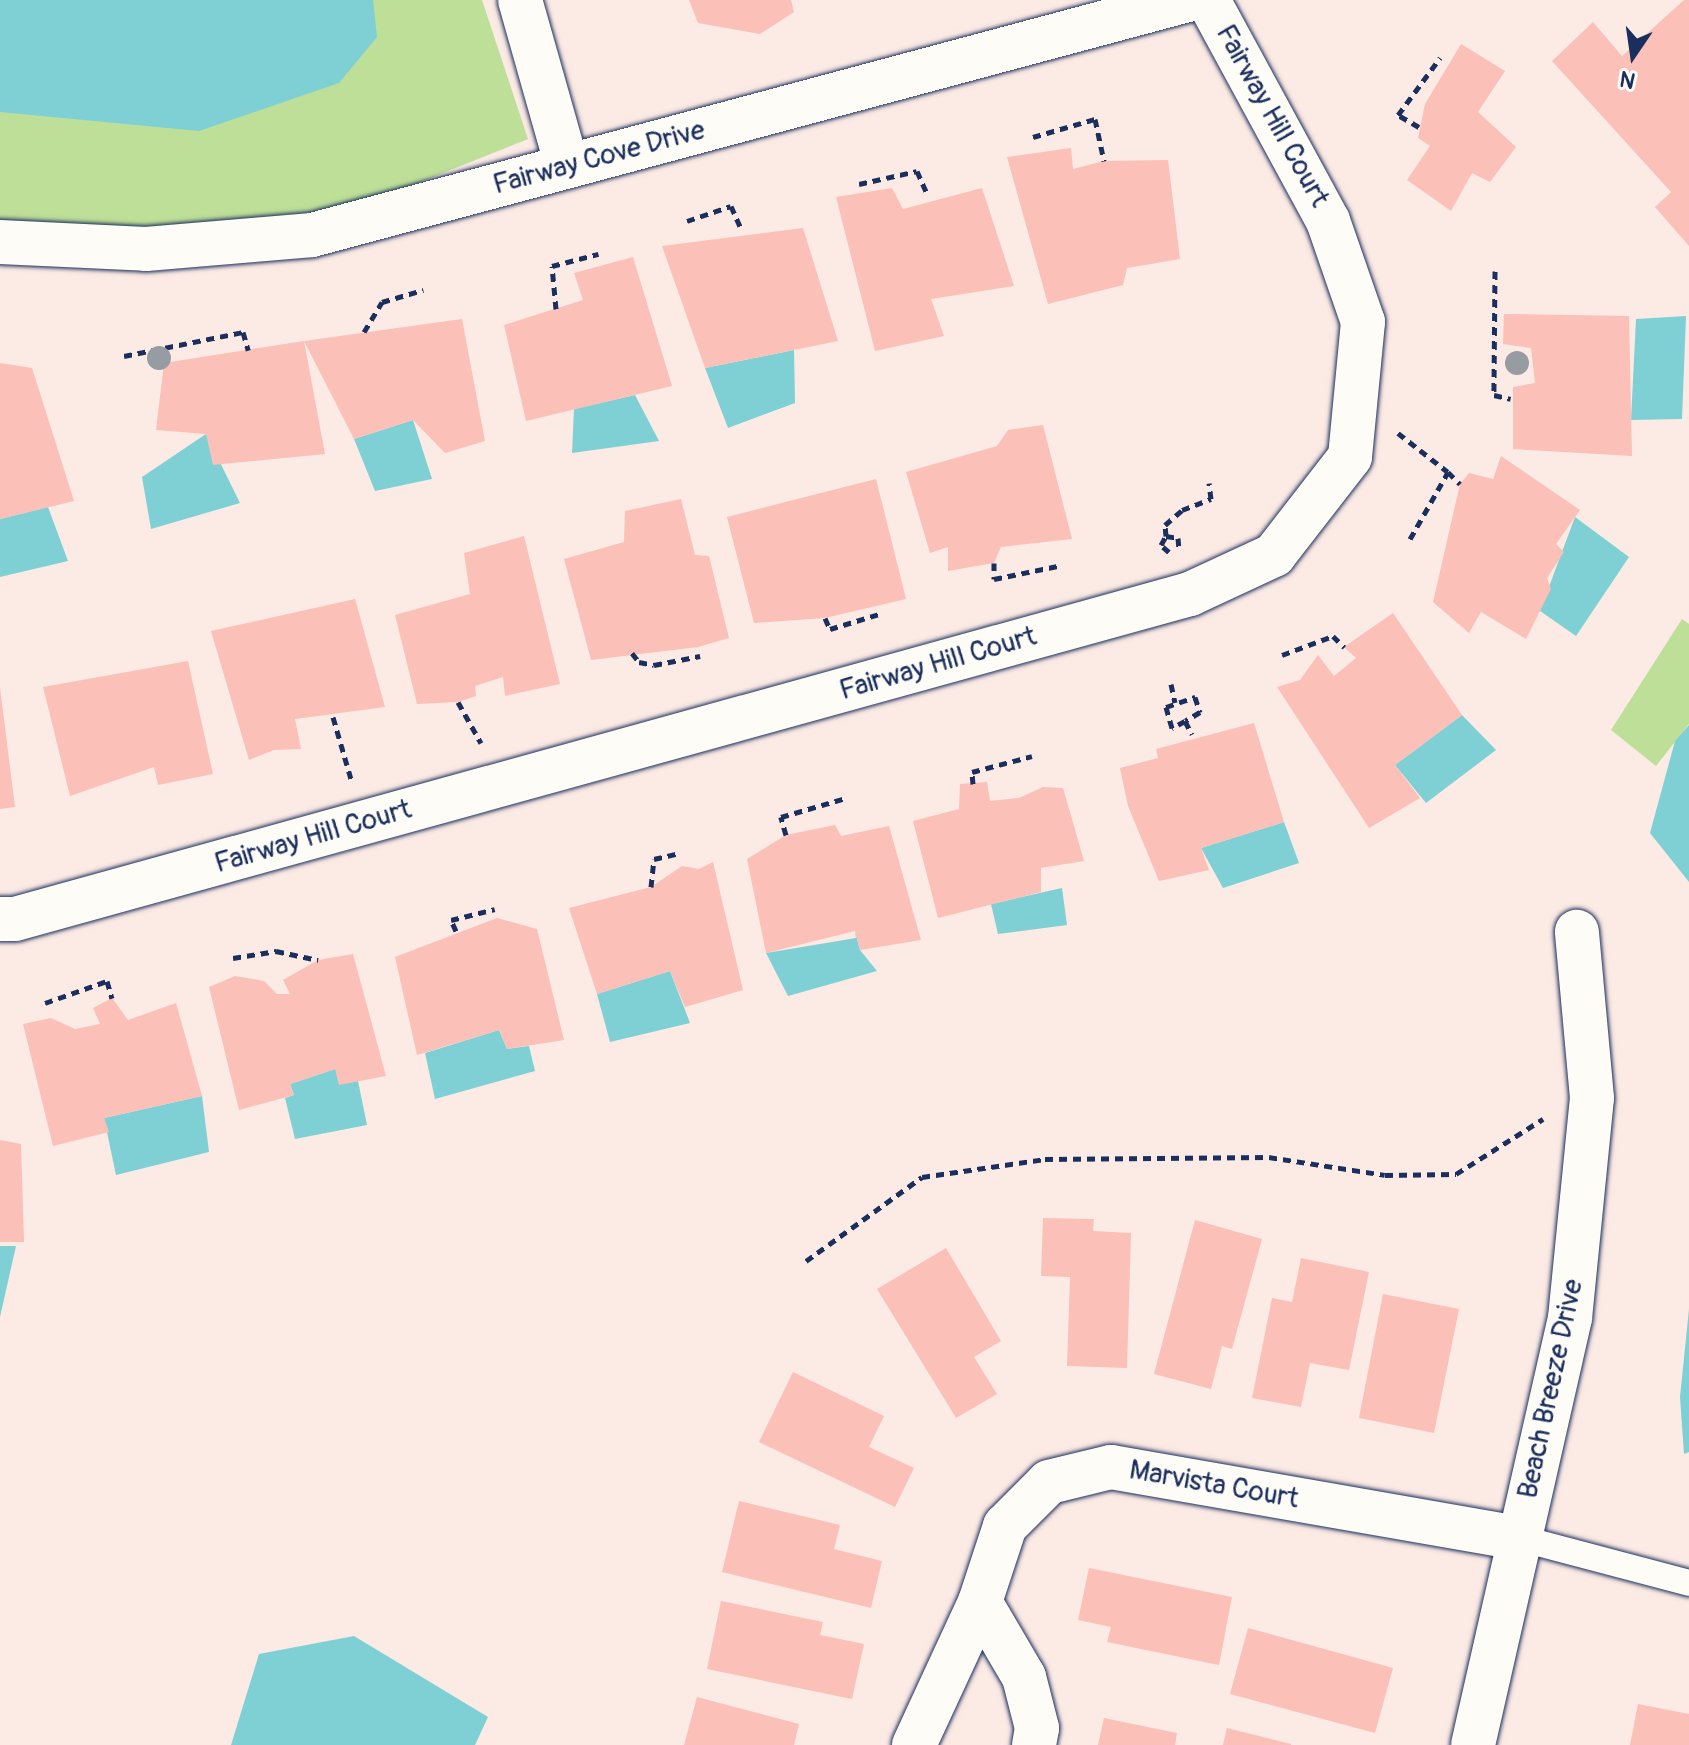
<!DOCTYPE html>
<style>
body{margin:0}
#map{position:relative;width:1689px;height:1745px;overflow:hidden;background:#fceae4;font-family:Pangolin,sans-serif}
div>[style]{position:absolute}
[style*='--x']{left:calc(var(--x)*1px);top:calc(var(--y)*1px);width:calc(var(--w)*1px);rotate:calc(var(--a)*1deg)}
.green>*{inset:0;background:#bedf98}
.water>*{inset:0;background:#7ed0d5}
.building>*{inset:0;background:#fbc0b8}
.path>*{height:5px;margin-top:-2.5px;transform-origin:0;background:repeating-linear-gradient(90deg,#1b2f5e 0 8px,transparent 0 14px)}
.roads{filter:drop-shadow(0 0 2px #1b2f5e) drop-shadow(0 0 2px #1b2f5e)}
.service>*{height:26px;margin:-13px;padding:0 13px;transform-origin:13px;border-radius:13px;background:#fdfcf7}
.minor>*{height:44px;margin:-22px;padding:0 22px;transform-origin:22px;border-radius:22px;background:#fdfcf7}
.trees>*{width:24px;height:24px;margin:-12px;border-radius:50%;background:#979ba2}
span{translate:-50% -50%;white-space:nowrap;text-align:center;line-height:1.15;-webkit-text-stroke:8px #fdfcf7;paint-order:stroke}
.street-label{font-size:28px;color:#1b2f5e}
.north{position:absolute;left:1593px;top:16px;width:80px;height:80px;-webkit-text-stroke:6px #fdfcf7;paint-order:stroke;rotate:193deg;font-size:22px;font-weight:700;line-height:32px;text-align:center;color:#1b2f5e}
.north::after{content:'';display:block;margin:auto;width:28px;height:36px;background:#1b2f5e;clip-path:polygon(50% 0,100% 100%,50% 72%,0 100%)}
</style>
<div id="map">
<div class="green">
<i style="clip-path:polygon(0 0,482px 0,528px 139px,283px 237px,0 232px)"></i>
<i style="clip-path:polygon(1682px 619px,1689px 624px,1689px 724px,1656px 766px,1611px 730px)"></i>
</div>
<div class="water">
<i style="clip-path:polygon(0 0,373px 0,377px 37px,339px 83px,199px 131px,0 112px)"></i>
<i style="clip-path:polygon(1686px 316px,1682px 419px,1631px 420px,1636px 319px)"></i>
<i style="clip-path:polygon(794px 350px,795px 403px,728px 428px,705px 368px)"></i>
<i style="clip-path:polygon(635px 395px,659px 441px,572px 453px,574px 409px)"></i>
<i style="clip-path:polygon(413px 420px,432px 479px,375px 491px,354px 439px)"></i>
<i style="clip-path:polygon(206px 434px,240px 503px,151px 529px,142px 477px)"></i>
<i style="clip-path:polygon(48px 507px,68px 561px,0 577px,0 519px)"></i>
<i style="clip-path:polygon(1575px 517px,1629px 557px,1576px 636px,1540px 611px)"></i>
<i style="clip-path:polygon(1462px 715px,1496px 750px,1426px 803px,1395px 765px)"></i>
<i style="clip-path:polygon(1689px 725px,1689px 882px,1650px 833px,1675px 741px)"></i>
<i style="clip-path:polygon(1284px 822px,1299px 863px,1223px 888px,1201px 848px)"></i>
<i style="clip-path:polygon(1062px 888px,1067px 925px,998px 934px,991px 904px)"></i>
<i style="clip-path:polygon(855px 931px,860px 950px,877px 971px,788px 996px,766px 953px,856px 938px)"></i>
<i style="clip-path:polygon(670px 971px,690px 1023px,610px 1042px,597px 994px)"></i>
<i style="clip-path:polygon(499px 1030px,507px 1049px,529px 1046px,535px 1071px,435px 1099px,425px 1053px)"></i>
<i style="clip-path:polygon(335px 1069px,358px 1081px,367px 1125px,295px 1139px,285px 1098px,294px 1095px,290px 1084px)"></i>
<i style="clip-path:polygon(202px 1096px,209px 1152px,116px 1175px,104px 1118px)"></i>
<i style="clip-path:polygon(0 1246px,16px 1246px,0 1317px)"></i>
<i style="clip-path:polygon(1689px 1309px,1689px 1452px,1684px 1454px,1680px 1397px)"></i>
<i style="clip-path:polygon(354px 1636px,488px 1717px,475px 1745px,231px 1745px,259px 1654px)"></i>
</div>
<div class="building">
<i style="clip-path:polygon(689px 0,791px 0,794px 12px,760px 34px,698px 23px)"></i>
<i style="clip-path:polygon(1684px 0,1689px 0,1689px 246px,1655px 207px,1671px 192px,1552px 61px,1593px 22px,1622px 56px)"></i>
<i style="clip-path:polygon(1461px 44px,1505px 71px,1478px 112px,1516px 147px,1490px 182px,1472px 173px,1451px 211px,1407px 180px,1430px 146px,1418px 138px,1425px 104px)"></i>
<i style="clip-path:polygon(1071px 148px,1073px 169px,1104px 161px,1168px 160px,1180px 259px,1127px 268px,1123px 285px,1048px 304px,1007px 157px)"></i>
<i style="clip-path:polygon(892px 188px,903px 209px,982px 188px,1014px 286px,931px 299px,944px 336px,875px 351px,836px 197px)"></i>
<i style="clip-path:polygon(803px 228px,838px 341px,705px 368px,662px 246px)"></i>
<i style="clip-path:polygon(633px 257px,672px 386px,526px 421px,504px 325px,583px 300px,574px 273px)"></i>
<i style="clip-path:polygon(1504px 314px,1629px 316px,1632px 456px,1513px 449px,1513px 387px,1535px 383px,1531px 348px,1503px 344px)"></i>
<i style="clip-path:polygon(462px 319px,485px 441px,445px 453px,413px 420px,354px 439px,304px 341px)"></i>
<i style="clip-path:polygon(304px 341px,325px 454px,213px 465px,206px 434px,156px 430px,164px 363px)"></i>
<i style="clip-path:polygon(0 363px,32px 368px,74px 501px,0 519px)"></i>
<i style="clip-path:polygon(1043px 425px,1072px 539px,1001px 547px,994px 563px,948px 571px,948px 547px,930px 553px,906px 472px,997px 446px,1008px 430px)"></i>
<i style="clip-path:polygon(1501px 456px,1580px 510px,1556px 544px,1564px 552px,1547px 578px,1551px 589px,1526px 639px,1481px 612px,1469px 633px,1433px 602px,1460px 484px,1469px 473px,1493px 479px)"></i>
<i style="clip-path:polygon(876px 479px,906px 599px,825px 618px,754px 623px,727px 517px)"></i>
<i style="clip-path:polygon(681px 499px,695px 555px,709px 556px,729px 638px,698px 647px,591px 660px,564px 559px,624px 542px,625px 511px)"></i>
<i style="clip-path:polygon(524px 536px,560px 684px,505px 696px,503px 677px,475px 686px,476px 696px,458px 702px,417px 704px,395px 615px,470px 594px,464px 553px)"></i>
<i style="clip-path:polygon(355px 599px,385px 707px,295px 719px,301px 749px,274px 750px,249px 760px,211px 631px)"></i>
<i style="clip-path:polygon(1393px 613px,1462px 715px,1395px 765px,1420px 798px,1369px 828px,1277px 687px,1300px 680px,1318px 655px,1334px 676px,1356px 658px,1344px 647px)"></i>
<i style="clip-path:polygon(188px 661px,213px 774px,158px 785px,154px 767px,70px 796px,43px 687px)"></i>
<i style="clip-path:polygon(0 688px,15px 807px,0 809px)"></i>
<i style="clip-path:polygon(1254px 723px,1284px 822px,1201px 848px,1209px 870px,1159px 881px,1128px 806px,1120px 768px,1158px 758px,1156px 749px)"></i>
<i style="clip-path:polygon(987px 782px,990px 801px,1019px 798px,1043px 787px,1063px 788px,1084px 861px,1041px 868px,1041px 892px,938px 918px,913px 821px,959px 809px,960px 784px)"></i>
<i style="clip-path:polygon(835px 825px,841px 836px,889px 826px,921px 940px,860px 950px,855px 931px,766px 953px,747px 859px,786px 835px)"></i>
<i style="clip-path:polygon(713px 862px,743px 990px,685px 1007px,670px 971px,597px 994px,569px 908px,651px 887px,682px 866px,699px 869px)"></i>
<i style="clip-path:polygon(497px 918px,537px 929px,564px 1040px,507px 1049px,499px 1030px,417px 1055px,395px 957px)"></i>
<i style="clip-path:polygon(353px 954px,386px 1076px,339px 1085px,335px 1069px,290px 1084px,294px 1095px,239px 1110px,209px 987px,235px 976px,264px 981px,277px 994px,290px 994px,283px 980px,318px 960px)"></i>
<i style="clip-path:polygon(112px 998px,128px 1020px,176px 1003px,202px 1096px,104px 1118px,109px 1132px,53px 1146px,23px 1024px,51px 1018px,75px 1029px,100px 1024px,93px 1008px)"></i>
<i style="clip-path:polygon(0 1140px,21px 1144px,24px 1242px,0 1242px)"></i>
<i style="clip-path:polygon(1043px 1218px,1094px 1219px,1093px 1231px,1131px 1233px,1127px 1368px,1067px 1366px,1070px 1277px,1041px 1276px)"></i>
<i style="clip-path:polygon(1195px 1220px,1262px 1239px,1232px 1349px,1222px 1346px,1211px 1389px,1154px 1374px)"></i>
<i style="clip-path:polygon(946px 1248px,1001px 1341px,974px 1357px,997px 1394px,956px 1418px,877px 1289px)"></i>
<i style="clip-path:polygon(1301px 1258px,1369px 1272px,1349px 1370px,1310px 1363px,1301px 1407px,1252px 1398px,1272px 1298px,1292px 1302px)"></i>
<i style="clip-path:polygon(1383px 1294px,1459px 1309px,1434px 1433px,1359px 1418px)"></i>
<i style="clip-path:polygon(793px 1372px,884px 1416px,869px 1447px,914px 1468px,895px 1507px,759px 1442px)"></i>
<i style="clip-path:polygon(739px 1501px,840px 1525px,834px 1549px,882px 1561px,871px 1608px,722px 1572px)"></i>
<i style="clip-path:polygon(1089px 1568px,1232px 1597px,1219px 1665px,1107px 1642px,1111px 1627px,1078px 1620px)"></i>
<i style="clip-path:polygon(721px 1601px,823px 1622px,820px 1635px,864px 1644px,852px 1699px,707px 1669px)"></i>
<i style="clip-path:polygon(1248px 1628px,1393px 1668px,1375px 1733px,1230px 1694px)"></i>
<i style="clip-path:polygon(697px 1697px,799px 1724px,794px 1745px,684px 1745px)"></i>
<i style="clip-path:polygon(1638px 1704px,1689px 1714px,1689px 1745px,1630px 1745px)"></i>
<i style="clip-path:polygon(1104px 1718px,1177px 1733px,1175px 1745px,1098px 1745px)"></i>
<i style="clip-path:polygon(1227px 1728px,1291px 1744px,1291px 1745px,1223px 1745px)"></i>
</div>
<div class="path">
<i style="--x:1419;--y:127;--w:24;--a:-150"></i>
<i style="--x:1398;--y:115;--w:71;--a:-53.6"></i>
<i style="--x:1033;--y:137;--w:65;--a:-16.2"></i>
<i style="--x:1095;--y:119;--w:43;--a:77.9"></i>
<i style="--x:859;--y:184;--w:59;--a:-12.6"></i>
<i style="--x:917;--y:171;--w:24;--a:66"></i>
<i style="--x:687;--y:221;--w:46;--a:-18.8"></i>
<i style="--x:731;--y:206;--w:27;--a:66"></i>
<i style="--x:1495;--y:271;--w:124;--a:90.5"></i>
<i style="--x:1494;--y:395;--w:17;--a:13"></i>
<i style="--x:556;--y:309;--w:43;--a:-95.3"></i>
<i style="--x:552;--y:266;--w:48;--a:-14.6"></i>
<i style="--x:364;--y:332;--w:35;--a:-59"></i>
<i style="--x:382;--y:302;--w:43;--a:-16.3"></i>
<i style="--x:124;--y:356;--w:121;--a:-11.4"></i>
<i style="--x:243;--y:332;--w:19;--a:74"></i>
<i style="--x:1398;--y:433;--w:63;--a:38"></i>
<i style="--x:1166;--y:536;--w:11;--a:-95"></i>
<i style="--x:1165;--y:525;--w:23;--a:-41"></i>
<i style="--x:1182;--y:510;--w:31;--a:-21"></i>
<i style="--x:1211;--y:499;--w:16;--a:-97"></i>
<i style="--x:1410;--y:539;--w:77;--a:-60.4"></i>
<i style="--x:1448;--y:472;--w:17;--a:45"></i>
<i style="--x:1169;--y:552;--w:11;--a:-139"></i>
<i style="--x:1161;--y:545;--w:10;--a:-61"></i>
<i style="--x:1166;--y:536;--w:12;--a:9"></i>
<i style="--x:1178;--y:538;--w:11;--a:85"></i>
<i style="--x:994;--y:563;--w:16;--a:90"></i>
<i style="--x:994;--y:579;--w:65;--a:-11.5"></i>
<i style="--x:825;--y:618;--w:12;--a:66"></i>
<i style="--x:830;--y:629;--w:51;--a:-17"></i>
<i style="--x:632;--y:653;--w:11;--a:52"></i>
<i style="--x:639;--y:662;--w:15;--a:11"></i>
<i style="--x:654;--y:665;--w:47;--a:-11.1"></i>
<i style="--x:1282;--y:655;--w:54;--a:-20.4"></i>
<i style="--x:1333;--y:636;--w:16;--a:45"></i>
<i style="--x:1171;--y:684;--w:19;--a:78"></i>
<i style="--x:458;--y:702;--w:47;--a:60.7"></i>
<i style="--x:333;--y:717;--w:65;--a:73.8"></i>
<i style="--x:1185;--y:721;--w:15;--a:152"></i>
<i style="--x:1172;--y:728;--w:22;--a:-106"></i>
<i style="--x:1166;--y:707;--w:31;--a:-19"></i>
<i style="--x:1195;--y:697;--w:16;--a:72"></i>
<i style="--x:1200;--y:712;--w:17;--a:149"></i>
<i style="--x:1185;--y:721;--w:15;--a:62"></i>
<i style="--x:973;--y:784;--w:12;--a:-95"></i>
<i style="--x:972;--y:772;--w:62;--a:-14.9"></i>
<i style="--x:786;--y:835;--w:19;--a:-106"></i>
<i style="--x:781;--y:817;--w:68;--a:-16.3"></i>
<i style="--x:651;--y:887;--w:28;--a:-84"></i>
<i style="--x:654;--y:859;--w:26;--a:-13"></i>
<i style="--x:456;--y:931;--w:12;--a:-114"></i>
<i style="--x:451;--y:920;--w:45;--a:-14"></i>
<i style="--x:233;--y:958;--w:44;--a:-9.2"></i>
<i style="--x:276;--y:951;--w:43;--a:12.1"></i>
<i style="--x:45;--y:1003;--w:66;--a:-19.5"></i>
<i style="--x:107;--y:981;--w:18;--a:74"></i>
<i style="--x:806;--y:1261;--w:143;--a:-35.9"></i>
<i style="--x:922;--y:1177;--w:124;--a:-8.3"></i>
<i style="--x:1045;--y:1159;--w:224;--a:-0.5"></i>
<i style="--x:1269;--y:1157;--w:117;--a:8.8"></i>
<i style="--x:1385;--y:1175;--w:71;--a:-0.8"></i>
<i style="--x:1456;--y:1174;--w:103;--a:-32.3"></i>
</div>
<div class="roads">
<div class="service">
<i style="--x:1519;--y:1538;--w:176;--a:14.8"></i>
</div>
<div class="minor">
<i style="--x:520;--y:0;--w:173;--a:74.2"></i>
<i style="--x:0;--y:242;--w:146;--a:2.7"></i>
<i style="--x:146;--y:249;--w:167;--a:-4.8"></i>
<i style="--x:312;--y:235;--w:907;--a:-15.02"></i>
<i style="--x:0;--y:919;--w:15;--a:0"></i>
<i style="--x:15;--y:919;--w:1219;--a:-15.46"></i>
<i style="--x:1190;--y:594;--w:93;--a:-24.9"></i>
<i style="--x:1274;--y:555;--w:124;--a:-52.2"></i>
<i style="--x:1350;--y:457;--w:136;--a:-84.5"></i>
<i style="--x:1363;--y:322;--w:107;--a:-109.1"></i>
<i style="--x:1328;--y:221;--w:251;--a:-118.5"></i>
<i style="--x:980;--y:1602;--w:87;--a:59.6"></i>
<i style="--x:1024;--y:1677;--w:53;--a:75.7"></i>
<i style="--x:1037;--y:1728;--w:17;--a:100"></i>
<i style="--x:914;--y:1745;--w:157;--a:-65.2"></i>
<i style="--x:980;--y:1602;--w:80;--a:-71.8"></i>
<i style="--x:1005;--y:1526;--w:62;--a:-45"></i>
<i style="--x:1049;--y:1482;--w:64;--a:-13.6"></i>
<i style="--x:1111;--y:1467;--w:414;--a:9.9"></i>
<i style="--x:1473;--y:1745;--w:438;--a:-77.2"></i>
<i style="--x:1570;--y:1318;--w:221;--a:-84.3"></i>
<i style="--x:1592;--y:1098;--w:167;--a:-95.2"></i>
</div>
</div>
<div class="trees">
<i style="left:159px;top:358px"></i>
<i style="left:1517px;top:363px"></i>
</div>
<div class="street-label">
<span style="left:1272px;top:116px;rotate:61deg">Fairway Hill Court</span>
<span style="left:599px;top:158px;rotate:-15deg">Fairway Cove Drive</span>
<span style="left:938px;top:664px;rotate:-16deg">Fairway Hill Court</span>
<span style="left:313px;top:837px;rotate:-16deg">Fairway Hill Court</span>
<span style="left:1551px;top:1389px;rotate:-78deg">Beach Breeze Drive</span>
<span style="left:1214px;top:1485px;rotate:10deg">Marvista Court</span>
</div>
<div class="north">N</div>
</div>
